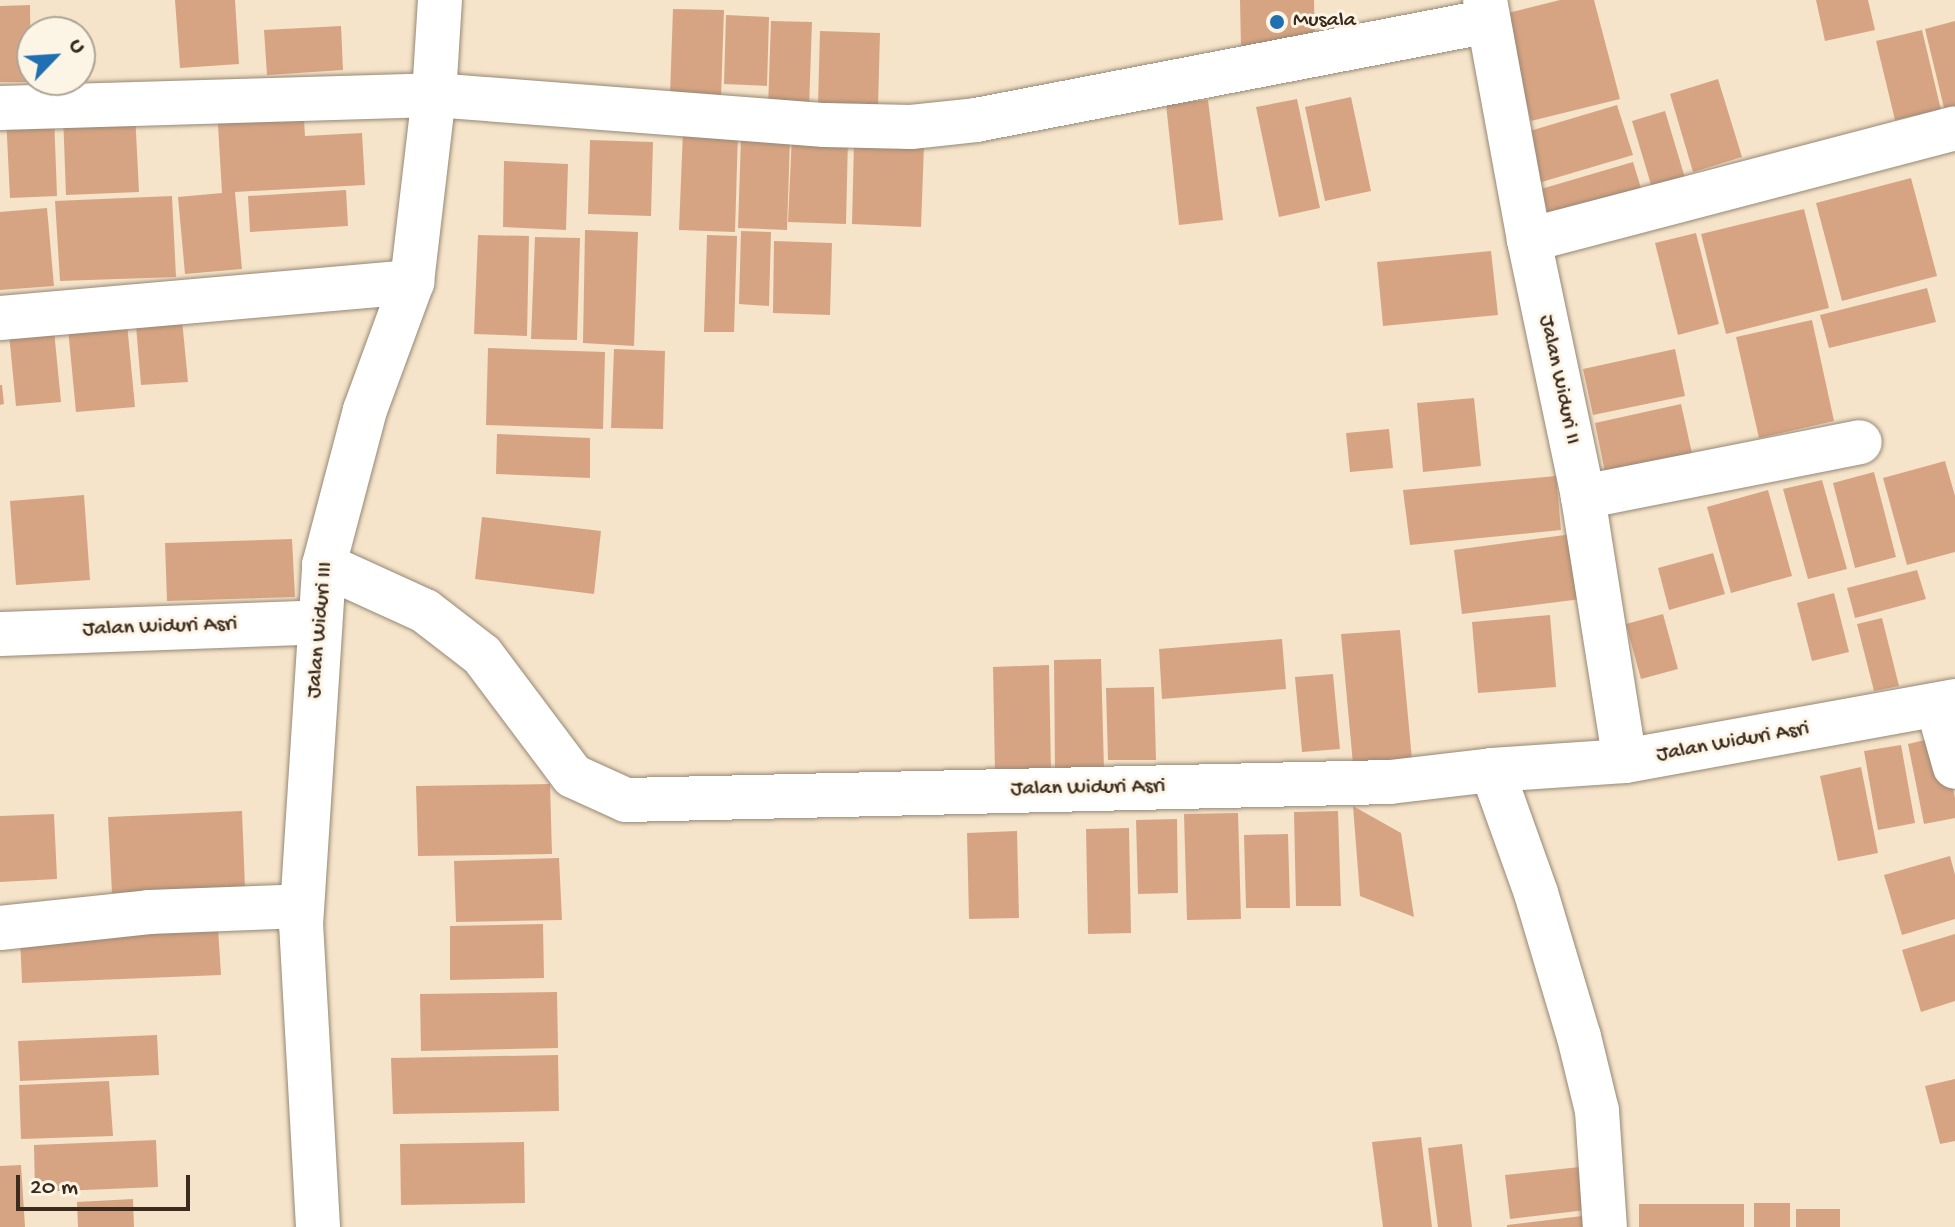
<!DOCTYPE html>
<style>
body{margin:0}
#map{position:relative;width:1955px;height:1227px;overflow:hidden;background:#f5e4ca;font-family:"Gochi Hand",sans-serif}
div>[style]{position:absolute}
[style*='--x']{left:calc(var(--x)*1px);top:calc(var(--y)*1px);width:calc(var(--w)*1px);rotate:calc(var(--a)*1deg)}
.building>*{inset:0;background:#d7a483}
.roads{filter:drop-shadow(0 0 2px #988774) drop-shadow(0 0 2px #988774)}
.minor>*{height:44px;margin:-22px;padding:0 22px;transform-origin:22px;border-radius:22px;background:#fff}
.dots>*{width:22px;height:22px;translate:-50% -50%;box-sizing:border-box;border:4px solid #fcf5e5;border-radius:50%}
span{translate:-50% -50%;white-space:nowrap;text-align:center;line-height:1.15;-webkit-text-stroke:6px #fcf5e5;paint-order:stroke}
.poi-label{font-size:22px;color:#3b2a1e}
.left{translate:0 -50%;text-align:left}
.street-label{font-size:22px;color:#3b2a1e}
.north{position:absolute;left:16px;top:16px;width:80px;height:80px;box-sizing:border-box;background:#fcf5e5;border:2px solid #afa495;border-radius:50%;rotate:65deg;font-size:22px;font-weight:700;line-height:32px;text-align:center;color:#3b2a1e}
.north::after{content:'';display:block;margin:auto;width:28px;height:36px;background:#1f6fb2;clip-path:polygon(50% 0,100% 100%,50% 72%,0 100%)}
.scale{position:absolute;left:16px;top:1175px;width:174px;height:36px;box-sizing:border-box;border:4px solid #3b2a1e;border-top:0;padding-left:10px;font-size:24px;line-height:28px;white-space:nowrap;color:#3b2a1e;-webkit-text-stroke:6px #fcf5e5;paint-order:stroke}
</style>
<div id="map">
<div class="building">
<i style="clip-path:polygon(175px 0,235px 0,239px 64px,180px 68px)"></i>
<i style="clip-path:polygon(1240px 0,1314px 0,1315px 44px,1241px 47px)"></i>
<i style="clip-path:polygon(1560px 0,1594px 0,1620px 99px,1531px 121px,1504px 14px)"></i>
<i style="clip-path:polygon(1816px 0,1868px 0,1875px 30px,1825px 41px)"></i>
<i style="clip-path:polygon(30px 5px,31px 82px,0 82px,0 6px)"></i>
<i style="clip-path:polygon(673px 9px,724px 10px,721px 97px,670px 95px)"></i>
<i style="clip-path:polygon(726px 15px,769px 17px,767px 86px,724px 84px)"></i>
<i style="clip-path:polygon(771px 21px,812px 22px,809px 109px,768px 108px)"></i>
<i style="clip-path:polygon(1955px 21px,1955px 114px,1946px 116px,1925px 29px)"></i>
<i style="clip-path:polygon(341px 26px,343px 70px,267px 75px,264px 30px)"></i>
<i style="clip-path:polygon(1922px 30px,1941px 110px,1895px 120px,1876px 41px)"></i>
<i style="clip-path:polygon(820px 31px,880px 33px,878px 107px,818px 105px)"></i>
<i style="clip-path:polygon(1718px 79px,1742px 157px,1693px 172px,1670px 94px)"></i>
<i style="clip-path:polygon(1351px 97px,1371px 191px,1325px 201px,1305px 107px)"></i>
<i style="clip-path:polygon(1297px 99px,1320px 208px,1279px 217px,1256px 107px)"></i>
<i style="clip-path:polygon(1208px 100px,1223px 220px,1179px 225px,1166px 104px)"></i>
<i style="clip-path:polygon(303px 103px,305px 136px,362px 133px,365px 185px,235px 192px,242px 269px,185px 274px,178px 197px,222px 193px,217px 108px)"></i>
<i style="clip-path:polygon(1617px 105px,1633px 155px,1535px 184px,1520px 134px)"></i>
<i style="clip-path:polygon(1665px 111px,1688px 188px,1655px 198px,1632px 121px)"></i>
<i style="clip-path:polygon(135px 112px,139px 192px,66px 195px,63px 114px)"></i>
<i style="clip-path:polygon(54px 115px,57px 196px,10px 198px,6px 116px)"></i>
<i style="clip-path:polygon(683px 130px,738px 132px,735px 232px,679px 230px)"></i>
<i style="clip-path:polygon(792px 135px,848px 137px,846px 224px,788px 222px)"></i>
<i style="clip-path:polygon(741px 138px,790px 139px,787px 230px,738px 228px)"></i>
<i style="clip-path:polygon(590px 140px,653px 142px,651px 216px,588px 214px)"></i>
<i style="clip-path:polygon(854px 142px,924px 145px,921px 227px,852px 224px)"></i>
<i style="clip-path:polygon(504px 161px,568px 164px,566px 230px,503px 227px)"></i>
<i style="clip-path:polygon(1633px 162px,1645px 201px,1553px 229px,1541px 189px)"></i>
<i style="clip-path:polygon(1911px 178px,1937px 276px,1842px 301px,1816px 203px)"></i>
<i style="clip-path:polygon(346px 190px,348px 226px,250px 232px,248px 196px)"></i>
<i style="clip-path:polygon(172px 196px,176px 277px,60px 281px,55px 201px)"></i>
<i style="clip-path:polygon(47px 208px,54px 286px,0 290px,0 212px)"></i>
<i style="clip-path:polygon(1804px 209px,1829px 308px,1726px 334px,1701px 234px)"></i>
<i style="clip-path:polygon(585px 230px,638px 232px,634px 346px,583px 343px)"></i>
<i style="clip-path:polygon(741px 231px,771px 232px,769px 306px,739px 304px)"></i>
<i style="clip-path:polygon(1696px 233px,1719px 324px,1678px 335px,1655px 243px)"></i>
<i style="clip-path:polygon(478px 235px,529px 236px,527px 336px,474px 334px)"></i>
<i style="clip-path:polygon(707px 235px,737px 236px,734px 332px,704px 332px)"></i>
<i style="clip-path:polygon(535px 237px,580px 238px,577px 340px,531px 339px)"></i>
<i style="clip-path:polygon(774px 241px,832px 243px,830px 315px,773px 313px)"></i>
<i style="clip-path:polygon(1491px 251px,1498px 315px,1383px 326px,1377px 262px)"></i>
<i style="clip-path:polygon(1927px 288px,1936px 322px,1829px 348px,1820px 315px)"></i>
<i style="clip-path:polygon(181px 309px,188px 382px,141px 385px,135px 314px)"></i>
<i style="clip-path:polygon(126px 313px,135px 407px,76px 412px,67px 318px)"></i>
<i style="clip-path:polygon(53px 320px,61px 402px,16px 406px,8px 324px)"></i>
<i style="clip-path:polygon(1812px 320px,1834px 421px,1759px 438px,1736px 337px)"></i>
<i style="clip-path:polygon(488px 348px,605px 352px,603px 429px,486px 425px)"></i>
<i style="clip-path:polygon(614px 349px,665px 351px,663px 429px,611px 428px)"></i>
<i style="clip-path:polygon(1675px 349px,1685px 396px,1593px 415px,1583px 369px)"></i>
<i style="clip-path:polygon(0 385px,2px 385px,4px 404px,0 405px)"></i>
<i style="clip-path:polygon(1474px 398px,1481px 466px,1423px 472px,1417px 403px)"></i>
<i style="clip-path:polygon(1681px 404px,1693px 458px,1606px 477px,1595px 423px)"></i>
<i style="clip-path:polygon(1389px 429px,1393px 468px,1350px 472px,1346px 433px)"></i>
<i style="clip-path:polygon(497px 434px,590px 438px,590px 478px,496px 474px)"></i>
<i style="clip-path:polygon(1945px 461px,1955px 496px,1955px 552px,1907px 565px,1883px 478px)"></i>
<i style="clip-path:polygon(1874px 472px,1896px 557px,1855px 568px,1833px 483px)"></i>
<i style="clip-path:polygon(1556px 476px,1561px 530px,1410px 545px,1403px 490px)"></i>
<i style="clip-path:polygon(1822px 480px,1847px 569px,1808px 579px,1783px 489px)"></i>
<i style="clip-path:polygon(1768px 490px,1792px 576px,1731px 593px,1707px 507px)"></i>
<i style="clip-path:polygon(84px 495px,90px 580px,16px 585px,10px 501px)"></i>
<i style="clip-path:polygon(482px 517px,601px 531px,594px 594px,475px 579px)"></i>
<i style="clip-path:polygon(1580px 533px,1589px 598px,1462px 614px,1454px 550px)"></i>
<i style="clip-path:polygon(292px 539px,295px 597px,167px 601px,165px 543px)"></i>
<i style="clip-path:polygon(1713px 553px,1725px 594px,1669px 610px,1658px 568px)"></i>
<i style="clip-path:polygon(1917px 570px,1926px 599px,1855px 618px,1847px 588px)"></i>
<i style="clip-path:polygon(1834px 593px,1849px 652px,1812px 661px,1797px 603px)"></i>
<i style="clip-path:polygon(1663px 614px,1678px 669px,1641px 679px,1626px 624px)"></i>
<i style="clip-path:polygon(1550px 615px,1556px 687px,1478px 693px,1472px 622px)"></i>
<i style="clip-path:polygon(1882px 618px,1899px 686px,1874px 691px,1857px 624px)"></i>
<i style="clip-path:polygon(1400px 630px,1412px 760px,1353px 764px,1341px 634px)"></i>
<i style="clip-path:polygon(1282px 639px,1286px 689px,1162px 699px,1159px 649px)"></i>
<i style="clip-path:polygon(1101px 659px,1104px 770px,1055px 771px,1054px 660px)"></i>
<i style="clip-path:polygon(1049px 665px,1051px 771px,995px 772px,993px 667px)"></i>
<i style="clip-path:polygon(1333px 674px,1340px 749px,1302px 752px,1295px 677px)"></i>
<i style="clip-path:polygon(1154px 687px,1156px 760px,1108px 760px,1106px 688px)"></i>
<i style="clip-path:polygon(1942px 736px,1955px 798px,1955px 818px,1924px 824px,1908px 744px)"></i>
<i style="clip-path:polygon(1901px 745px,1915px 823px,1878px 830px,1864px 751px)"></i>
<i style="clip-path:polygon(1861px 767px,1878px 853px,1838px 861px,1820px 776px)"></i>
<i style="clip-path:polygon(550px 784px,552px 854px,418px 856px,416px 786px)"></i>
<i style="clip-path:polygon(1353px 806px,1401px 833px,1414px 917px,1360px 896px)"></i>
<i style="clip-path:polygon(242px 811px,245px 888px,112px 893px,108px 817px)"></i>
<i style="clip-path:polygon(1338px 811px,1341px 906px,1296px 906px,1294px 812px)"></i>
<i style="clip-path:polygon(1238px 813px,1241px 919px,1187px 920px,1184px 814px)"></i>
<i style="clip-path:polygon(54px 814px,57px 879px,0 882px,0 816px)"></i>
<i style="clip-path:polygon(1177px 819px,1178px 893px,1138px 894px,1136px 820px)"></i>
<i style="clip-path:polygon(1129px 828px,1131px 933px,1088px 934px,1086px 829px)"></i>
<i style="clip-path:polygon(1017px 831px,1019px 918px,969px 919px,967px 833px)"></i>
<i style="clip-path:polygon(1288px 834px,1290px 908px,1246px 908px,1244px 835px)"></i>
<i style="clip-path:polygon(1950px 856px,1955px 875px,1955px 919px,1902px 935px,1884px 875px)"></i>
<i style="clip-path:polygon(559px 858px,562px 920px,456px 922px,454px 861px)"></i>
<i style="clip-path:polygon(543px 924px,544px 978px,450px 980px,450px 926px)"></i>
<i style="clip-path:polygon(218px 928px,221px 975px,22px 983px,20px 936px)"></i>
<i style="clip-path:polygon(1955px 934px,1955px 1001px,1921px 1012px,1902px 950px)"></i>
<i style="clip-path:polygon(557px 992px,558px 1048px,421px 1051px,420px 994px)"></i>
<i style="clip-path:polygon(157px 1035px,159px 1075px,20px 1081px,18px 1041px)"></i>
<i style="clip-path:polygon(558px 1055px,559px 1111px,393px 1114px,391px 1058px)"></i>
<i style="clip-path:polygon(1955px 1079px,1955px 1141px,1940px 1144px,1925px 1086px)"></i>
<i style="clip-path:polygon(109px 1081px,113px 1136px,21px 1139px,19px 1085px)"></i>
<i style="clip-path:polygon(1421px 1137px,1432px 1227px,1383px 1227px,1372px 1142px)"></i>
<i style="clip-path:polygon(156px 1140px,158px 1187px,35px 1192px,34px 1145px)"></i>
<i style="clip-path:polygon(524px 1142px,525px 1203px,401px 1205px,400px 1144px)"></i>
<i style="clip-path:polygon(1462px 1144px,1472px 1227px,1438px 1227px,1428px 1148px)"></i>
<i style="clip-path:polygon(21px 1165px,25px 1227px,0 1227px,0 1166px)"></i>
<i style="clip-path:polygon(1589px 1166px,1595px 1209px,1510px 1219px,1505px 1175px)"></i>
<i style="clip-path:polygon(133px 1199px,134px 1227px,78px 1227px,77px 1202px)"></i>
<i style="clip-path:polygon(1754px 1203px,1790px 1203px,1790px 1227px,1754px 1227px)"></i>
<i style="clip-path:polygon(1639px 1204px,1744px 1204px,1744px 1227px,1639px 1227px)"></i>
<i style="clip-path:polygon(1796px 1209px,1840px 1209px,1840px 1227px,1796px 1227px)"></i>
<i style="clip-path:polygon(1582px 1216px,1583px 1227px,1507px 1227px,1507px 1225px)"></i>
</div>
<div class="roads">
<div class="minor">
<i style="--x:1485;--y:0;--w:244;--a:79.6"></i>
<i style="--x:1529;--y:240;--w:263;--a:78.1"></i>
<i style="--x:1583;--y:497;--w:267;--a:81"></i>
<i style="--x:0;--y:108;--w:434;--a:-1.7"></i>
<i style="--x:434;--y:95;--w:392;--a:4.4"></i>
<i style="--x:825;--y:125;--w:86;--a:1.3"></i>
<i style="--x:911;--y:127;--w:65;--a:-6.1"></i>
<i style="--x:976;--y:120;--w:522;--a:-10.92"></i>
<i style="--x:1529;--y:240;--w:440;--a:-14.7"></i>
<i style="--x:0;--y:318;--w:414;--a:-5"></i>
<i style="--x:1583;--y:497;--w:282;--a:-11.2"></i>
<i style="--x:324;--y:565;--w:111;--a:24.5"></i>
<i style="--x:425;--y:611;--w:72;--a:37.7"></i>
<i style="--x:482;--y:655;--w:151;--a:53.1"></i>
<i style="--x:573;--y:776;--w:58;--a:24.4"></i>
<i style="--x:626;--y:800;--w:764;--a:-1.35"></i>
<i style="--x:1390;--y:782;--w:103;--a:-6.7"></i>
<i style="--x:1492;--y:770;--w:133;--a:-3.9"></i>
<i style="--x:1625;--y:761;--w:335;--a:-10.3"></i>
<i style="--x:0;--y:634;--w:320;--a:-2.1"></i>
<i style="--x:1938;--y:707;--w:62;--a:74.2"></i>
<i style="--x:1492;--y:770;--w:131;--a:70.3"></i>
<i style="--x:1536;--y:893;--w:150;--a:73.4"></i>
<i style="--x:1579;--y:1037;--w:76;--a:76.3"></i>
<i style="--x:1597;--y:1111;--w:116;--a:86.1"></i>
<i style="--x:0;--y:928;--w:150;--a:-6.1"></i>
<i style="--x:149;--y:912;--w:153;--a:-2.2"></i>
<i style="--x:318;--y:1227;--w:302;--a:-93.2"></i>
<i style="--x:301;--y:925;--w:361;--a:-86.3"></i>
<i style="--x:324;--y:565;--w:160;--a:-75.2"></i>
<i style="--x:365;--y:410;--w:136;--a:-69.8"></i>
<i style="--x:412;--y:282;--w:188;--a:-83.3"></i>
<i style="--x:434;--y:95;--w:95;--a:-86.4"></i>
</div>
</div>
<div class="dots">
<i style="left:1277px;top:22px;background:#1f6fb2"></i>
</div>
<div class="poi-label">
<span class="left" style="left:1293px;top:22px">Musala</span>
</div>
<div class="street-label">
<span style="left:1558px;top:380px;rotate:78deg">Jalan Widuri II</span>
<span style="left:160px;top:628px;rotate:-2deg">Jalan Widuri Asri</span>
<span style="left:321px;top:630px;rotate:-85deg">Jalan Widuri III</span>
<span style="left:1733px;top:743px;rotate:-10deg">Jalan Widuri Asri</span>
<span style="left:1088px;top:789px;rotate:-1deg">Jalan Widuri Asri</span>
</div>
<div class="north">U</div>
<div class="scale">20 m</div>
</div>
